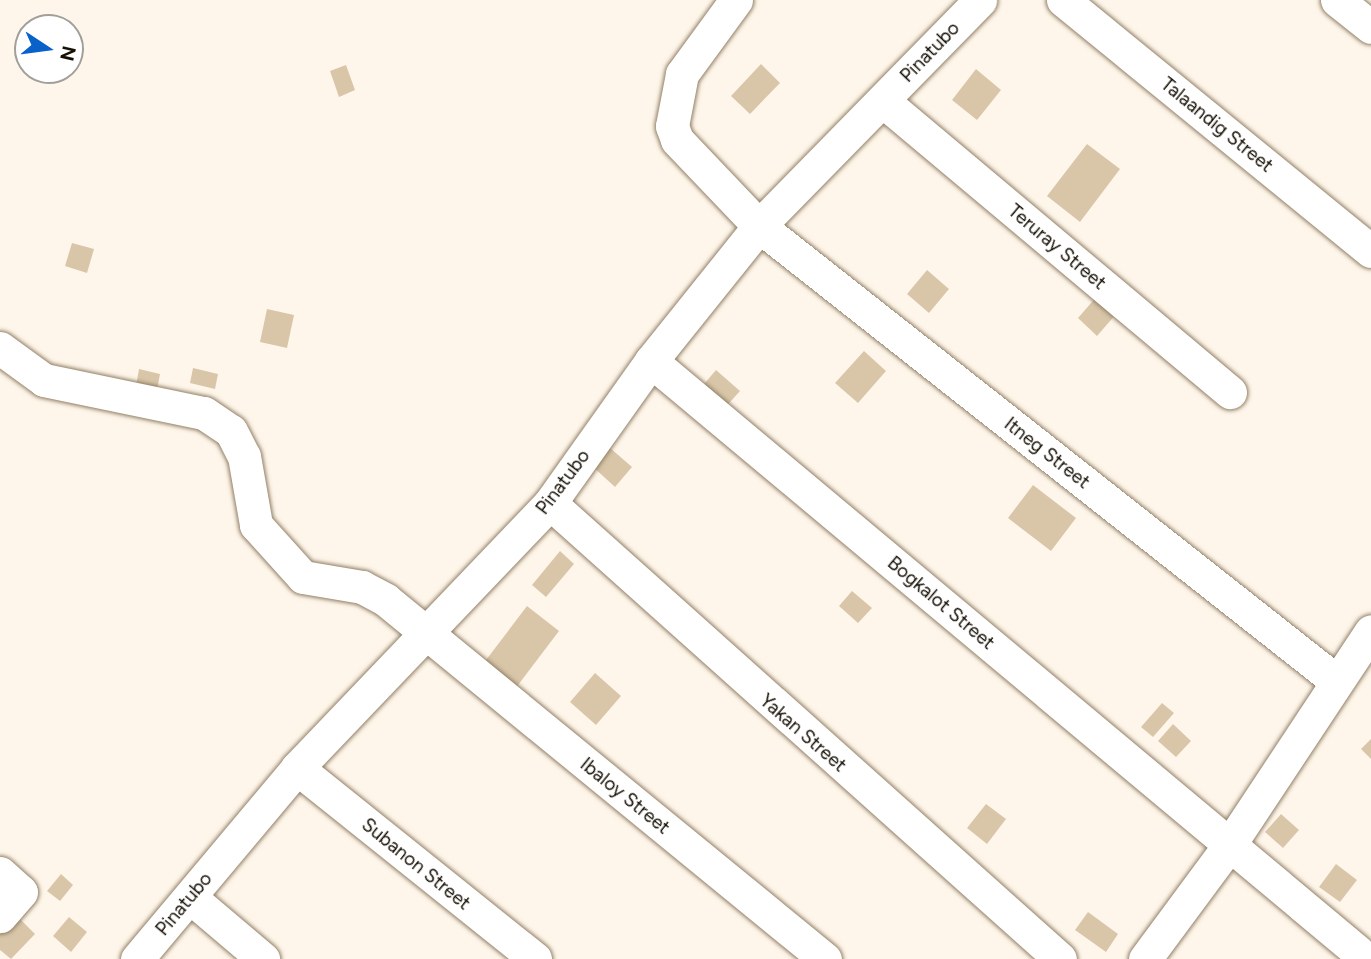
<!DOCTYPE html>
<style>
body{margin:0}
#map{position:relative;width:1371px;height:959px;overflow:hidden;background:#fff6eb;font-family:Figtree,sans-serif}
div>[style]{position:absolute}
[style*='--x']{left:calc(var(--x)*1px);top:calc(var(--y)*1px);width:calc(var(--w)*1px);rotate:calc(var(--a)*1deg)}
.building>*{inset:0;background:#d9c6a9}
.roads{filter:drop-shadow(0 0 2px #928066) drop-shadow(0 0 2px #928066)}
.minor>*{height:33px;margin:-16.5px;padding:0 16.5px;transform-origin:16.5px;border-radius:16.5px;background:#fff}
span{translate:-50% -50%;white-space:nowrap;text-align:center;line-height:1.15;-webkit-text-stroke:7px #fff;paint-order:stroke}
.street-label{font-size:19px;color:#161006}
.north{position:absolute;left:14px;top:14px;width:70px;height:70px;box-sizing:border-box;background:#fff;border:2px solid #a29f9b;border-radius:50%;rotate:103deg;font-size:19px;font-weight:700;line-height:28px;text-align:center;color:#161006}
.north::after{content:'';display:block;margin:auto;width:24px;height:32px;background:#0961ca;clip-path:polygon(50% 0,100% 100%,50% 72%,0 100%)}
</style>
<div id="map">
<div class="building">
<i style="clip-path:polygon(761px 64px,780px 83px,750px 114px,731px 96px)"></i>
<i style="clip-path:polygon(346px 65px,355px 90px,339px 97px,330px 71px)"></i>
<i style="clip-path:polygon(976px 69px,1001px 90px,977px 120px,952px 100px)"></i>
<i style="clip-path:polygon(1087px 144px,1120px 169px,1080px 222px,1047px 196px)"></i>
<i style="clip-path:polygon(72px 243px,94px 249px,87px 273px,65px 266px)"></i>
<i style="clip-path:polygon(927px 270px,949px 289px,929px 313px,907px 294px)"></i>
<i style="clip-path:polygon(1098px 295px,1117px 313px,1097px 336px,1078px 318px)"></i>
<i style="clip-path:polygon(267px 309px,294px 315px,287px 348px,260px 342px)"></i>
<i style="clip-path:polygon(864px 351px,886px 371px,858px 403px,835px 383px)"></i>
<i style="clip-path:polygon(193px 368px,218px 374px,215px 389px,190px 383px)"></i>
<i style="clip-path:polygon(139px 369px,160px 374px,157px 390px,136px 386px)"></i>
<i style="clip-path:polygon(716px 370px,740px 391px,722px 411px,699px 390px)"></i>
<i style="clip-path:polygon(609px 447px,632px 467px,615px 487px,592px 466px)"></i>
<i style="clip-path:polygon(1033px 485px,1076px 518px,1051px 551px,1008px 518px)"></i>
<i style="clip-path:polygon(560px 551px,574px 564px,546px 597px,532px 585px)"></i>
<i style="clip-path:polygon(852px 591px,872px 608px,858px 623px,839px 606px)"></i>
<i style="clip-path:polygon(527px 606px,559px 631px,515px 689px,483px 664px)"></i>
<i style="clip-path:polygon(595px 673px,621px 696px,596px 725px,570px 702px)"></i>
<i style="clip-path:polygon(1162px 703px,1174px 713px,1153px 737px,1141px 727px)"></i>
<i style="clip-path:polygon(1173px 724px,1191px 741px,1176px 757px,1158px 741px)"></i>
<i style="clip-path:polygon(1371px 739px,1371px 759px,1361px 749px)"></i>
<i style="clip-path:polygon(986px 804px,1006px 819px,987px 844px,967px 828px)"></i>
<i style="clip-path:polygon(1281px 814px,1299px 830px,1283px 848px,1265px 832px)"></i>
<i style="clip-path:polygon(1336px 864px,1357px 880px,1340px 902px,1319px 887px)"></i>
<i style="clip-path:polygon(61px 874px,73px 885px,60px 901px,47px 891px)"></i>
<i style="clip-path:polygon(9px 908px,35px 934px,11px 959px,0 950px,0 917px)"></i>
<i style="clip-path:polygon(1088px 912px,1118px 934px,1106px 952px,1075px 930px)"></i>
<i style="clip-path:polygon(69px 917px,87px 932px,71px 952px,53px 936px)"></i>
</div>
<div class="roads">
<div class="minor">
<i style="--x:736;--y:0;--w:92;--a:126.1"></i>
<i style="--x:682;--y:74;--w:53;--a:100.9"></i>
<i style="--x:672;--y:126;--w:15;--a:70"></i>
<i style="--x:677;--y:140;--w:119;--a:46.4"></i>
<i style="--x:759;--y:226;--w:733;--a:38.24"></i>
<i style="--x:1063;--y:0;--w:397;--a:39.2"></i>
<i style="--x:1337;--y:0;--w:43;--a:38.5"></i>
<i style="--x:883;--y:101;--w:453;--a:40"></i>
<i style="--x:0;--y:348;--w:54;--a:36"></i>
<i style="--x:44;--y:380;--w:163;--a:11.7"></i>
<i style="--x:204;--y:413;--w:32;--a:34"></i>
<i style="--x:231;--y:431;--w:28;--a:63"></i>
<i style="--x:244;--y:456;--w:70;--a:80.1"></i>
<i style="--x:256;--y:525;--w:70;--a:47.9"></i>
<i style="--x:303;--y:577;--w:60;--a:9.6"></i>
<i style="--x:362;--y:587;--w:27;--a:28"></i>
<i style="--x:386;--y:600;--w:567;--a:39.28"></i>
<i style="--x:651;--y:361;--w:921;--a:39.89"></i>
<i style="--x:550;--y:503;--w:684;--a:41.8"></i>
<i style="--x:297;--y:768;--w:305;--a:38.7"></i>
<i style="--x:0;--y:873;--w:28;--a:42"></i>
<i style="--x:21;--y:892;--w:32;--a:131"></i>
<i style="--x:190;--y:897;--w:96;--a:40.3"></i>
<i style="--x:137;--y:959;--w:249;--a:-50"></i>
<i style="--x:297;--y:768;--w:366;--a:-46.3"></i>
<i style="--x:550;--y:503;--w:174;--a:-54.6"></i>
<i style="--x:651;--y:361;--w:173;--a:-51.3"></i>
<i style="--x:759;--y:226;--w:316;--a:-45.6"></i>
<i style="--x:1145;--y:959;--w:143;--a:-53.5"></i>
<i style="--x:1230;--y:844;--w:255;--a:-56.5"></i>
</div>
</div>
<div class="street-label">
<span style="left:930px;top:52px;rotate:-46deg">Pinatubo</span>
<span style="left:1217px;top:125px;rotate:39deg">Talaandig Street</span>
<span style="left:1057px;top:247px;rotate:40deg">Teruray Street</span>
<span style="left:1047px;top:453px;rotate:38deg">Itneg Street</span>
<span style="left:563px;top:482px;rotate:-53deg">Pinatubo</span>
<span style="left:941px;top:603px;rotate:40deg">Bogkalot Street</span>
<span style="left:803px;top:733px;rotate:41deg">Yakan Street</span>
<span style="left:625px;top:796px;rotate:39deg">Ibaloy Street</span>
<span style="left:416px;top:864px;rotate:39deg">Subanon Street</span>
<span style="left:184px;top:904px;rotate:-50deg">Pinatubo</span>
</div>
<div class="north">N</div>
</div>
